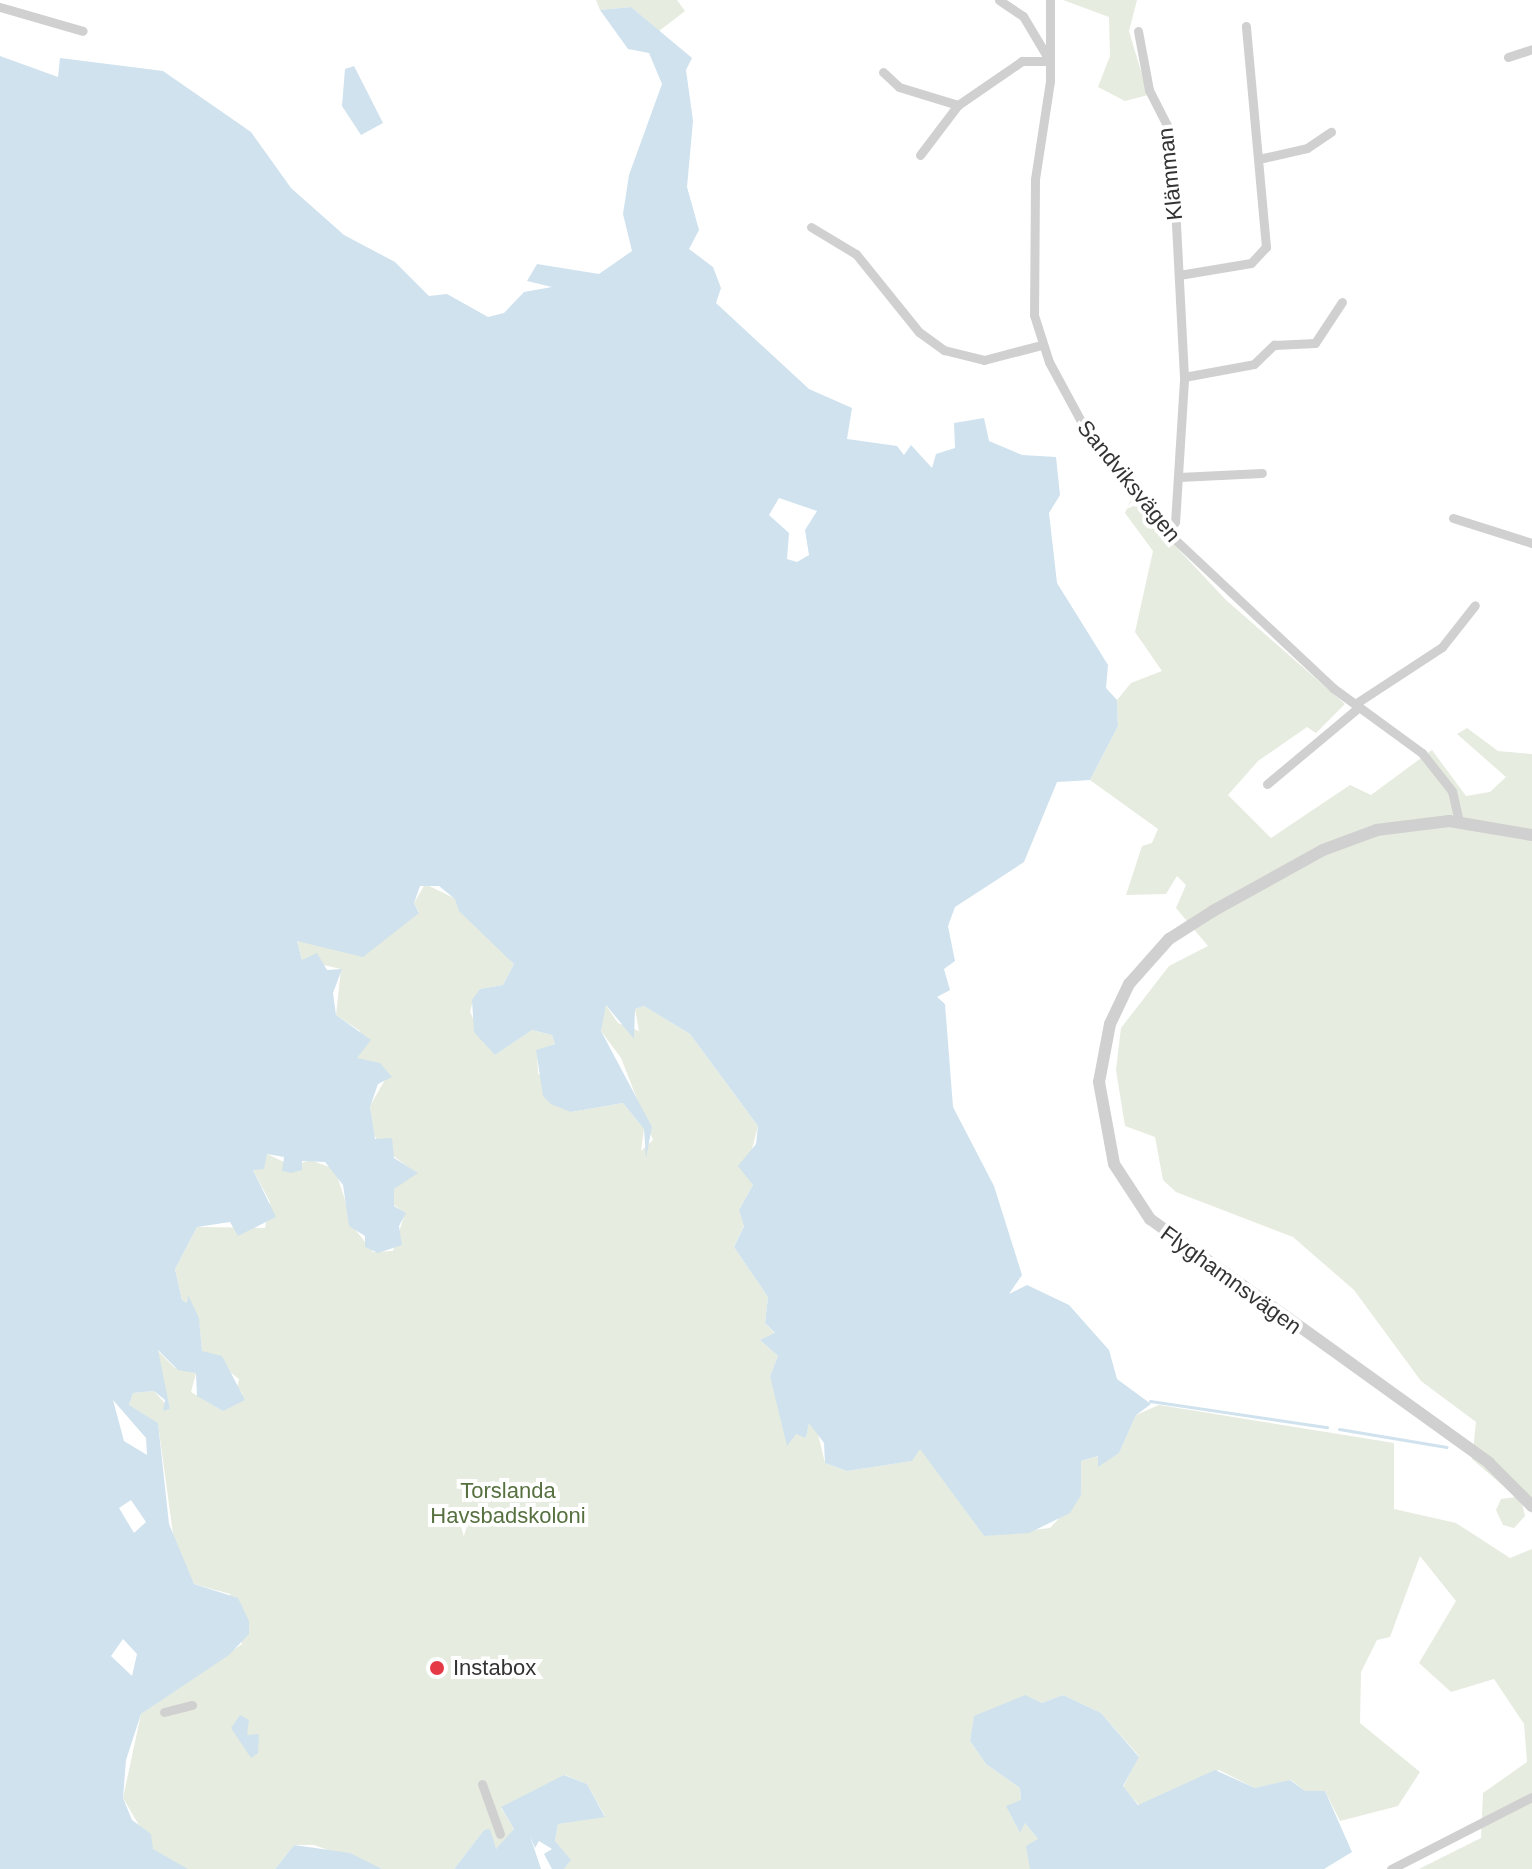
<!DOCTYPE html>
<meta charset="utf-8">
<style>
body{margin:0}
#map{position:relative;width:1532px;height:1869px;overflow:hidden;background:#fff;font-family:Helvetica,sans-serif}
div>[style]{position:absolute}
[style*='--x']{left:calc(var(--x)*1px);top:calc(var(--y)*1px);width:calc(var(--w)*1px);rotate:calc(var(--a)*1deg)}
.green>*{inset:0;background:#e6ecdf}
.water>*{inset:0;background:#cfe2ee}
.stream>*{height:3px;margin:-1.5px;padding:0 1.5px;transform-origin:1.5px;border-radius:1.5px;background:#cfe2ee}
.minor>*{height:9px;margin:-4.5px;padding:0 4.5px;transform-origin:4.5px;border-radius:4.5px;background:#d0d0d0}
.tertiary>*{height:12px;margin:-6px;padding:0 6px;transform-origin:6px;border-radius:6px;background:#d0d0d0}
.dots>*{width:22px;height:22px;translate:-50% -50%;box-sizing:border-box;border:4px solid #fff;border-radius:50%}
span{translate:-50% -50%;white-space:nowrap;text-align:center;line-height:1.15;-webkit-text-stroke:8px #fff;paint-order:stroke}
.street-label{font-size:22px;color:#333}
.park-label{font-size:22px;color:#56703f}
.poi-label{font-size:22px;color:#333}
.left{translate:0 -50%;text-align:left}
</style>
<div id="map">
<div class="green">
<i style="clip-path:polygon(596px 0,677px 0,685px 11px,659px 31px,631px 7px,600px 10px)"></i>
<i style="clip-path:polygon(1063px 0,1137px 0,1129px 31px,1148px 95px,1125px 101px,1098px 87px,1110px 56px,1109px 17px)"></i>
<i style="clip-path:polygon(1131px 499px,1226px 600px,1345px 704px,1316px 733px,1307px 727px,1258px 761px,1228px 795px,1271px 838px,1350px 785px,1371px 795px,1432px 750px,1466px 796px,1490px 792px,1506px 777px,1457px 734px,1467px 728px,1498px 751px,1532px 754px,1532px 1513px,1522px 1503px,1525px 1516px,1514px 1528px,1503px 1525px,1496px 1510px,1501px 1499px,1516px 1497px,1472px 1459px,1476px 1422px,1421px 1381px,1354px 1290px,1293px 1237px,1176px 1192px,1163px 1180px,1155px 1137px,1125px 1126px,1116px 1070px,1121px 1028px,1169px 966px,1208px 946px,1176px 908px,1186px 885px,1177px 876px,1166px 894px,1126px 895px,1142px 846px,1152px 843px,1158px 829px,1090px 780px,1118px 726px,1117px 700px,1131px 683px,1162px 671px,1135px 632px,1153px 551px,1125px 513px)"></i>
<i style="clip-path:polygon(425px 884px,456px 899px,514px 964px,503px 985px,480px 989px,473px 1000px,470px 1012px,485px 1042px,495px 1055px,532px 1030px,552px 1035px,555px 1044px,537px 1050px,538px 1073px,571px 1112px,623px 1103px,644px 1129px,641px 1151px,653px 1140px,621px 1058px,601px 1031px,605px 1004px,618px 1023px,639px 1031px,635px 1009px,644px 1006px,690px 1034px,758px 1126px,746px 1172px,753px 1185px,739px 1210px,744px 1225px,734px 1247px,768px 1297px,765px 1323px,775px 1334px,760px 1340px,778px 1356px,770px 1376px,796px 1432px,806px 1438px,809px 1422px,816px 1426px,825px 1463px,847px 1471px,911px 1461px,920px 1448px,984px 1536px,1050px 1528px,1081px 1495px,1081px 1461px,1099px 1456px,1098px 1466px,1119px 1453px,1136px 1415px,1159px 1405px,1394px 1443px,1394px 1509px,1456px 1523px,1510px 1558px,1532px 1549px,1532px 1869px,1419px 1869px,1481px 1838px,1483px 1793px,1527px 1762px,1524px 1724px,1494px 1679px,1451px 1692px,1419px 1663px,1456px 1601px,1420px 1556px,1390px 1637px,1377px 1640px,1361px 1672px,1360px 1723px,1420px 1772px,1398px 1806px,1340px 1821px,1325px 1791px,1305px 1791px,1291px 1780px,1255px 1788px,1219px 1770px,1139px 1805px,1123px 1787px,1139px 1756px,1101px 1713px,1063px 1695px,1042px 1703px,1025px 1696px,974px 1717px,970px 1741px,986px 1764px,1020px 1788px,1021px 1800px,1009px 1812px,1020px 1833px,1024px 1822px,1038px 1839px,1030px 1869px,564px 1869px,570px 1861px,555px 1841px,558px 1824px,605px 1816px,587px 1784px,565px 1775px,501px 1808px,514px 1829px,505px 1841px,496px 1849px,484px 1830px,454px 1869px,382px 1869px,314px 1845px,294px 1845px,275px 1869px,183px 1869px,153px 1849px,123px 1798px,141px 1714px,242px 1644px,230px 1594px,194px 1584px,174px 1541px,158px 1424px,129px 1405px,133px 1393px,154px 1391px,170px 1409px,157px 1350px,175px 1368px,196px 1373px,191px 1392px,223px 1411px,243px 1393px,236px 1392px,239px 1379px,202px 1351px,199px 1321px,188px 1297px,187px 1303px,182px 1300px,175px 1269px,197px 1227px,265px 1228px,270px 1202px,253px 1170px,267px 1154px,301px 1170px,299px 1164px,310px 1160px,335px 1169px,354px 1228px,373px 1252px,393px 1251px,405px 1213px,394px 1205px,394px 1189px,412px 1170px,392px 1155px,392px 1139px,378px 1142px,373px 1133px,370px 1106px,387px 1076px,357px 1058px,360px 1031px,336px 1015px,341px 969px,302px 960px,297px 941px,363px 953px,419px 912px,414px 903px)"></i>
</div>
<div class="water">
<i style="clip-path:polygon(evenodd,631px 7px,692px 58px,686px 70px,693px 121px,687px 187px,699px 230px,689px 249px,713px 267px,721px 288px,716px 303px,809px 389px,852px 408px,847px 439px,897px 446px,904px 455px,911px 445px,932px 468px,936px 454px,955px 448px,954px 423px,984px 418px,989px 441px,1022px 455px,1056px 457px,1060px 495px,1049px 513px,1057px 583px,1108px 665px,1106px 688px,1117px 700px,1118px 726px,1090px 780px,1057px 782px,1024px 862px,955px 907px,948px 926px,955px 961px,944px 969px,950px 990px,937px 997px,945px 1004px,953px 1107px,994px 1186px,1022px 1275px,1009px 1294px,1027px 1285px,1069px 1305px,1109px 1350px,1117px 1379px,1151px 1404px,1136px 1415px,1119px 1453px,1098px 1467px,1098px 1456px,1081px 1461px,1081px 1495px,1070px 1513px,1029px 1533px,984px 1536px,920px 1449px,912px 1461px,847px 1471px,825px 1463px,824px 1443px,809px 1423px,806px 1438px,796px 1434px,787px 1446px,770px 1376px,778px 1356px,760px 1340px,775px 1333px,765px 1323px,768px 1297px,734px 1247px,744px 1226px,739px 1210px,753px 1185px,738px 1166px,756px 1144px,758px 1126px,690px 1034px,644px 1006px,635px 1009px,634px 1039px,606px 1005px,601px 1031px,652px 1127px,646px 1158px,644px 1129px,623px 1103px,571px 1112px,551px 1104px,543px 1096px,536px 1050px,555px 1044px,552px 1035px,532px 1030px,495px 1055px,474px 1032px,472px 1000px,480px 989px,503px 985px,514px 964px,459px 911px,455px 899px,439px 886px,420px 886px,414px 903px,419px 913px,363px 957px,297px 941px,302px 960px,317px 953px,327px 970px,342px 969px,333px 993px,336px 1015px,371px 1040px,357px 1058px,380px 1063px,392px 1077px,378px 1084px,370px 1107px,375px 1139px,392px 1138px,394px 1158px,418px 1173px,394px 1189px,394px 1206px,406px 1213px,399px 1226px,402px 1245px,378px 1253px,365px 1247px,365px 1236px,349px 1226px,343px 1185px,325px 1162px,302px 1161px,302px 1170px,291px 1173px,282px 1171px,284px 1157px,267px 1154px,264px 1169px,253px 1170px,276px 1217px,238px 1236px,230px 1222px,197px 1227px,175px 1269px,182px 1300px,187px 1303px,188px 1295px,199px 1318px,202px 1351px,222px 1356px,245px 1400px,223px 1411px,197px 1396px,196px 1373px,178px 1370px,158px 1350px,170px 1409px,163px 1411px,165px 1400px,154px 1391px,133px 1393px,129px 1405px,158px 1423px,169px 1524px,194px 1584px,238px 1598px,249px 1621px,249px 1634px,229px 1655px,141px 1714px,126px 1760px,123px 1798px,132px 1820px,151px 1834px,153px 1849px,188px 1869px,0 1869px,0 56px,58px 77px,60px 58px,163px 71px,251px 132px,291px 188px,344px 235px,395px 262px,429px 296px,447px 294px,488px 317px,504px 313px,524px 292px,552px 287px,527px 281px,537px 264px,599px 274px,632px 251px,623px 214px,629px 175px,662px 84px,649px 53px,628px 49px,600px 10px,631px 7px,779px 498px,817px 511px,805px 530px,809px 555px,797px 562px,787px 559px,789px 533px,769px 515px,779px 498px,631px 7px,113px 1400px,146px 1438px,147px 1455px,124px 1441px,113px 1400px,631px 7px,131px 1500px,146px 1522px,134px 1533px,119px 1508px,131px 1500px,631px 7px,123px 1639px,137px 1654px,132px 1676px,111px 1656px,123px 1639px)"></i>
<i style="clip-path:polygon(354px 66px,383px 123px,361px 135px,342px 106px,345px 69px)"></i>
<i style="clip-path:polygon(1025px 1695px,1042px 1703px,1063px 1695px,1101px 1713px,1139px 1757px,1123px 1786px,1138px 1805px,1215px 1770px,1255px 1788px,1290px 1780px,1305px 1791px,1325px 1791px,1352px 1852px,1324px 1869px,1030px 1869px,1026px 1846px,1038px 1839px,1025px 1823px,1020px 1833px,1006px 1806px,1021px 1800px,1020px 1788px,986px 1764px,970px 1741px,974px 1716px)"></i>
<i style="clip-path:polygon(240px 1715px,249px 1720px,247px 1735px,259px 1734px,258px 1753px,251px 1758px,231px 1728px)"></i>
<i style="clip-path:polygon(564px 1775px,587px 1784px,605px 1817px,558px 1824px,555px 1841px,571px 1860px,564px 1869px,552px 1869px,544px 1854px,552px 1849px,539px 1841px,535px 1848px,530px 1836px,541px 1869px,454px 1869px,484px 1830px,490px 1829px,496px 1849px,514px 1829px,501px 1807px)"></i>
<i style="clip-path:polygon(294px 1845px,350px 1853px,382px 1869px,275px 1869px)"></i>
</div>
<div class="stream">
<i style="--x:1150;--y:1401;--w:179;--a:8.4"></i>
<i style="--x:1339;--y:1429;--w:109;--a:9.5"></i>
</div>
<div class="minor">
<i style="--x:999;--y:0;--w:29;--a:34"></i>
<i style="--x:1023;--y:16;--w:49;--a:59.2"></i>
<i style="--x:1050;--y:0;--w:81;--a:90"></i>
<i style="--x:1050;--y:81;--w:99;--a:98.7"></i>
<i style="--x:1035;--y:179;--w:136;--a:90.4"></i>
<i style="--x:1034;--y:315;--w:49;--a:72.3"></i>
<i style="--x:1049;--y:362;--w:82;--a:61.6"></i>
<i style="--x:1088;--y:434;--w:126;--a:51.1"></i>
<i style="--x:1167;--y:532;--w:228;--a:43.2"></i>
<i style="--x:1333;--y:688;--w:110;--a:36.1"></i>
<i style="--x:1422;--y:753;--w:48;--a:51.7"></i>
<i style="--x:1452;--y:791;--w:32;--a:77"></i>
<i style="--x:0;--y:7;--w:86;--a:16.1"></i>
<i style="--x:1138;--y:31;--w:60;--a:79.4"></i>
<i style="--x:1149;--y:90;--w:39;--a:63"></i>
<i style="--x:1167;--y:125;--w:61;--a:83.5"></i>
<i style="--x:1174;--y:186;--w:194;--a:87"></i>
<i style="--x:1184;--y:380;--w:142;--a:93.6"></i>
<i style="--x:1175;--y:522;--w:13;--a:129"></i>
<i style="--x:1508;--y:57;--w:25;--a:-18"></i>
<i style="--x:883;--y:72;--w:22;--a:43"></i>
<i style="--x:899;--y:87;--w:62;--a:17"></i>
<i style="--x:920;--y:155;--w:63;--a:-52.8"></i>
<i style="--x:958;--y:105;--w:78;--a:-34.5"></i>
<i style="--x:1022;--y:61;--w:28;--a:0"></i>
<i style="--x:1263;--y:158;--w:45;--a:-12.8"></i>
<i style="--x:1307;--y:148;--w:29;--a:-34"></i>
<i style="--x:811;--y:227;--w:52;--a:31"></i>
<i style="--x:856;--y:254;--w:100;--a:51.1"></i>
<i style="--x:919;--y:332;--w:31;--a:36"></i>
<i style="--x:944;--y:350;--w:41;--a:14"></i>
<i style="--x:984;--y:360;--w:59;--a:-14.7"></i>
<i style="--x:1179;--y:275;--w:73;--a:-9.5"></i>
<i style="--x:1251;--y:263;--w:22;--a:-47"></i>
<i style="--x:1266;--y:247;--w:222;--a:-95.2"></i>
<i style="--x:1184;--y:377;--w:71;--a:-10.5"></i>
<i style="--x:1254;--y:364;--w:28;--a:-44"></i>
<i style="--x:1274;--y:345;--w:41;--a:-2.8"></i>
<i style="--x:1315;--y:343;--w:49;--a:-56.6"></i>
<i style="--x:1179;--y:477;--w:83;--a:-2.8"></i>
<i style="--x:1453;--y:518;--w:83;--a:17.6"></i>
<i style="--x:1355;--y:704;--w:104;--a:-33.2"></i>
<i style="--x:1442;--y:647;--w:53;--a:-51.8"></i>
<i style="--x:1267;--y:784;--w:120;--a:-39.9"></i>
<i style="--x:164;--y:1712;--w:29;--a:-14"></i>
<i style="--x:482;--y:1784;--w:53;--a:70.2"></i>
<i style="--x:1391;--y:1869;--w:158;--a:-27.1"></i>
</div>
<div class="tertiary">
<i style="--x:1532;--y:835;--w:84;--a:-170.4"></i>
<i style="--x:1449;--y:821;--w:73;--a:172.9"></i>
<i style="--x:1377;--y:830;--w:58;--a:159.7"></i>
<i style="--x:1323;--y:850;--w:126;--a:151"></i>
<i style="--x:1213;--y:911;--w:52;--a:147.5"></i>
<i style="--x:1169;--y:939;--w:60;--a:131.6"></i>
<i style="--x:1129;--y:984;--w:44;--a:115.4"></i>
<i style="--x:1110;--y:1024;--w:59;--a:100.7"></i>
<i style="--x:1099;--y:1082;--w:83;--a:79.6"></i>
<i style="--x:1114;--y:1164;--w:66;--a:56.8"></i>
<i style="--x:1150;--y:1219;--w:418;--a:35.7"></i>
<i style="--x:1489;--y:1463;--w:61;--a:45"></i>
</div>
<div class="dots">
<i style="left:437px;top:1668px;background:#e63946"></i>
</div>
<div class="street-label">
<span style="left:1170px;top:174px;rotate:-96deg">Klämman</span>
<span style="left:1129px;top:481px;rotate:51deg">Sandviksvägen</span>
<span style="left:1231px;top:1280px;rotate:36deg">Flyghamnsvägen</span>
</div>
<div class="park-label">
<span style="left:508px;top:1503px">Torslanda<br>Havsbadskoloni</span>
</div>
<div class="poi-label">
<span class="left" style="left:453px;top:1668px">Instabox</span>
</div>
</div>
